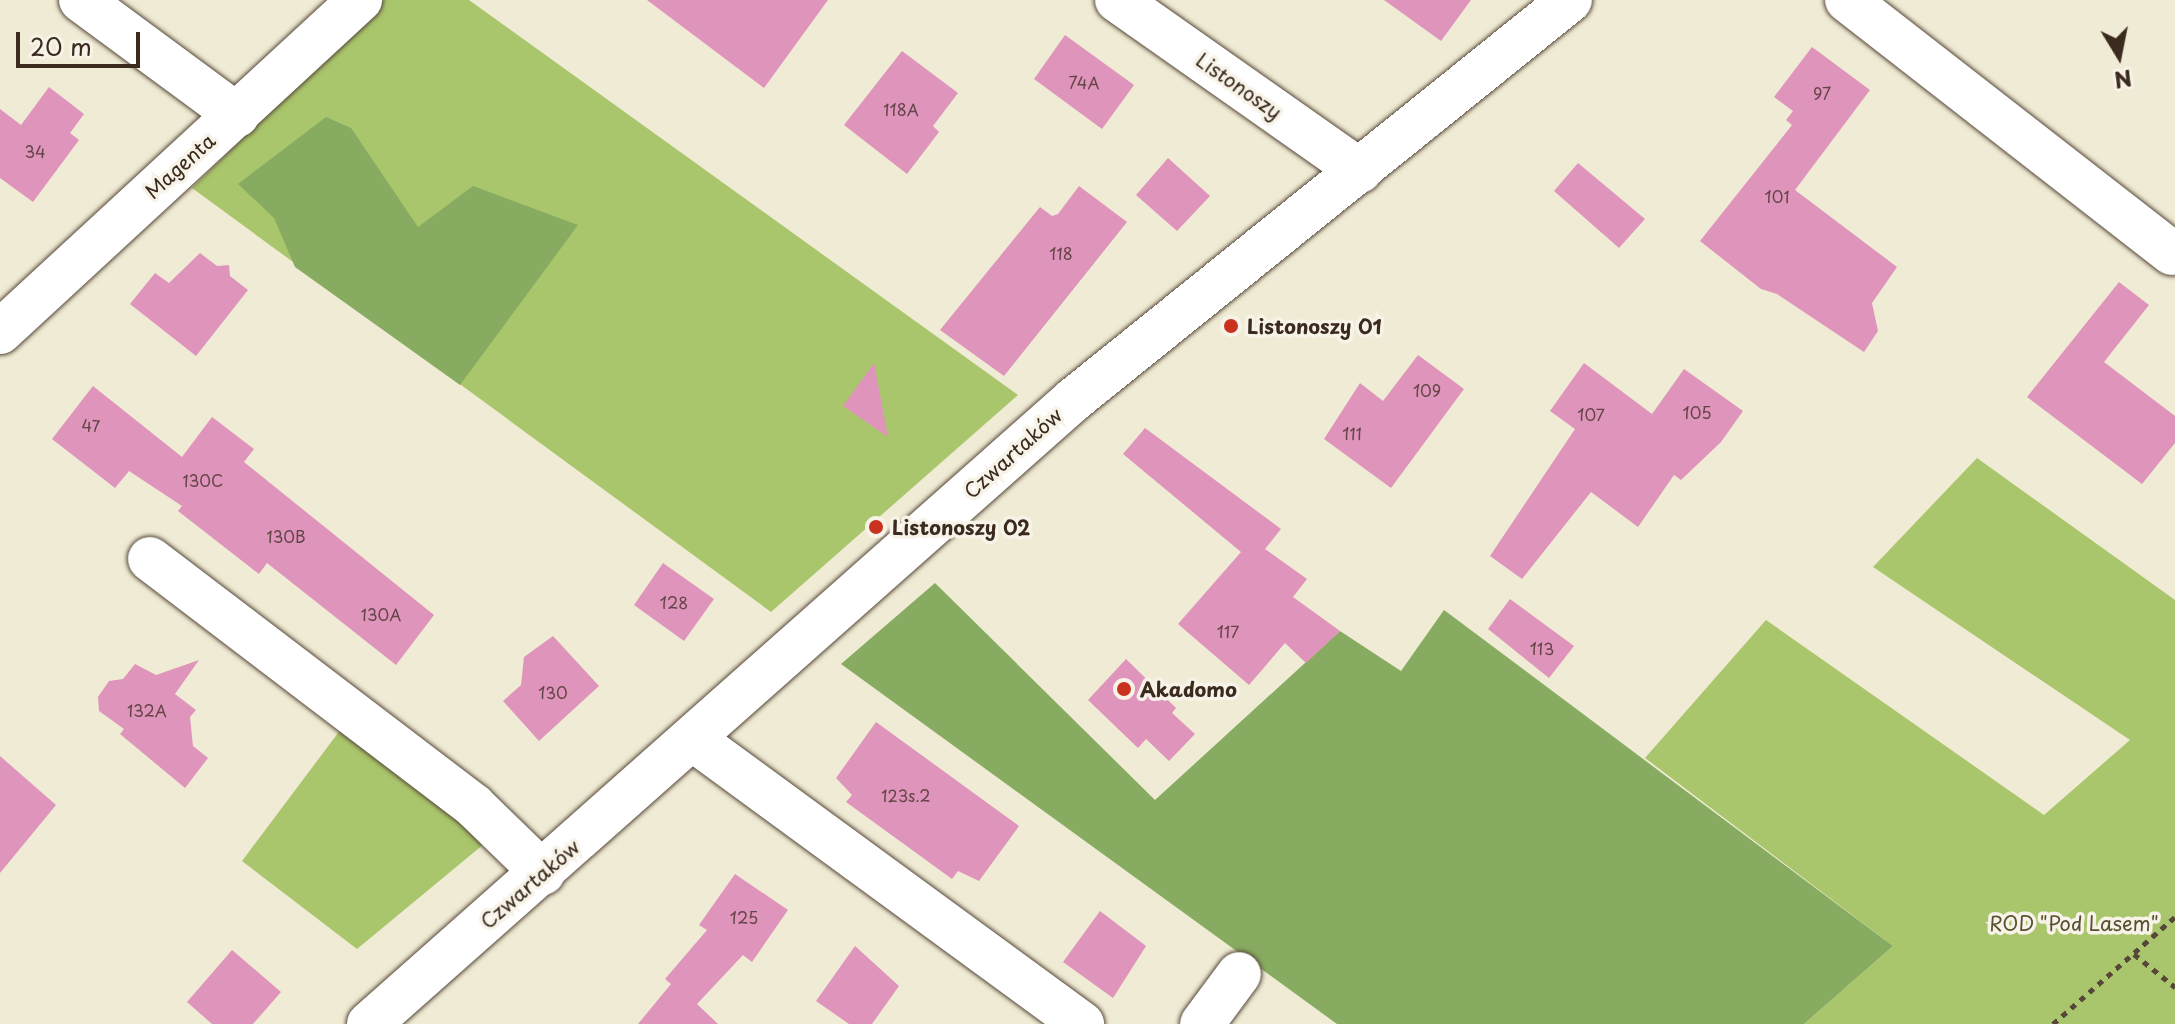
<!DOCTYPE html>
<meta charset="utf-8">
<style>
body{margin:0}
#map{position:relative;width:2175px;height:1024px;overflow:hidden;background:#f0ebd4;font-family:"Playpen Sans",sans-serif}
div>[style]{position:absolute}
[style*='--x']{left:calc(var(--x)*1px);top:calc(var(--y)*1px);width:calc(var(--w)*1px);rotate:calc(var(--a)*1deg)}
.green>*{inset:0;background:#aac66c}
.forest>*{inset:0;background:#87ab60}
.building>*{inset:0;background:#df94bc}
.path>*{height:5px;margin-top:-2.5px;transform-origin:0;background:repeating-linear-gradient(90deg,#564739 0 6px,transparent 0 12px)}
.roads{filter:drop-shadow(0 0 2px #564739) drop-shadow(0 0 2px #564739)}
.minor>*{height:44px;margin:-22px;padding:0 22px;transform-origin:22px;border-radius:22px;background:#fff}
.dots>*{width:22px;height:22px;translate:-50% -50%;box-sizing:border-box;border:4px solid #f7f3e8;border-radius:50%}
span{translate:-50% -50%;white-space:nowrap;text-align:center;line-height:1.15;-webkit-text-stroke:7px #f7f3e8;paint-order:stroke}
.number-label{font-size:16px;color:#644446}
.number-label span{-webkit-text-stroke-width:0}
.street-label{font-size:20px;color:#3b2a1e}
.poi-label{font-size:20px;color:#3b2a1e;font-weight:700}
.left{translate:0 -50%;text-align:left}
.park-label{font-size:20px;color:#575132}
.north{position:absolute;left:2079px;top:16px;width:80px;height:80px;-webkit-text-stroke:6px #f7f3e8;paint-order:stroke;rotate:170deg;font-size:22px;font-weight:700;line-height:32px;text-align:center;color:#3b2a1e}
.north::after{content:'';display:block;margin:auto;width:28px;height:36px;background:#3b2a1e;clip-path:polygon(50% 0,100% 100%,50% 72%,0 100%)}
.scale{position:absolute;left:16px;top:32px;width:124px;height:36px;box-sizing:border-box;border:4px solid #3b2a1e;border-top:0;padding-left:10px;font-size:24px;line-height:28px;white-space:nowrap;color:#3b2a1e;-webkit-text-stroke:6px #f7f3e8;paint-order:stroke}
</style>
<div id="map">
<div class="green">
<i style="clip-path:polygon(384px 0,469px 0,1018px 395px,771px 612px,192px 188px)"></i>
<i style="clip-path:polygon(1977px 458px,2175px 600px,2175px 1024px,1804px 1024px,1893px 946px,1645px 758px,1766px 620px,2044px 815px,2130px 740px,1873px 567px)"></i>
<i style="clip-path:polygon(344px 725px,490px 839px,357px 949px,242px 861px)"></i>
</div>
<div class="forest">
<i style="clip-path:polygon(326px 117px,351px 128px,418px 227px,473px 186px,578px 225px,460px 385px,295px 267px,274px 218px,238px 184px)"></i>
<i style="clip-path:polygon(935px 583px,1155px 800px,1340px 631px,1401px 671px,1444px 610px,1893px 946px,1804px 1024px,1337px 1024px,841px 664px)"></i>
</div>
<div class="building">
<i style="clip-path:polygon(647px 0,828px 0,764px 88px)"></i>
<i style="clip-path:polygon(1384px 0,1471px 0,1441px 41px)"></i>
<i style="clip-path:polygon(1065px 35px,1134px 85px,1102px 129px,1034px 79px)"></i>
<i style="clip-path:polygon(1812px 47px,1870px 90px,1795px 190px,1897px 267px,1872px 303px,1878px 331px,1864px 352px,1777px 294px,1761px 289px,1700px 241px,1792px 125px,1786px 120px,1793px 111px,1774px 97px)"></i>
<i style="clip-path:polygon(902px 51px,958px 93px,933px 126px,939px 132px,907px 174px,844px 125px)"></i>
<i style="clip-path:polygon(49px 87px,84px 114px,70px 133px,79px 140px,33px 202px,0 178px,0 109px,21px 125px)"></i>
<i style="clip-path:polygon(1168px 158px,1210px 196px,1177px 231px,1136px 195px)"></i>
<i style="clip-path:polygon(1578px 163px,1645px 219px,1619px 248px,1554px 191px)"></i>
<i style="clip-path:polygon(1079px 186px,1127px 222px,1004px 376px,940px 330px,1040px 207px,1052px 216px,1058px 214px)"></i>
<i style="clip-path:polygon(200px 253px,217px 266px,229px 265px,230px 276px,248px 290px,196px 356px,130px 304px,155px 273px,169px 283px)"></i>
<i style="clip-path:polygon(2119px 282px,2149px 305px,2104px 362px,2175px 416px,2175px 443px,2142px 484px,2027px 397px)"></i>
<i style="clip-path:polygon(1418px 355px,1464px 389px,1391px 488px,1324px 439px,1360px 383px,1383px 401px)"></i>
<i style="clip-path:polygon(874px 363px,888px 437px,843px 406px)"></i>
<i style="clip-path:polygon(1584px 363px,1652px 414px,1684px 369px,1743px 411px,1721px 442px,1681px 480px,1674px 475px,1638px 527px,1591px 492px,1522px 579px,1490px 556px,1575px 429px,1550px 411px)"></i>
<i style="clip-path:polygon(93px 386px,182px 457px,212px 417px,254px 449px,244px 462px,434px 615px,396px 665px,267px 563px,259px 574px,178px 511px,182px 506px,129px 471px,115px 488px,52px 439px)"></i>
<i style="clip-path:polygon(1145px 428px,1281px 529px,1265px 549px,1307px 579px,1293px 597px,1340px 631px,1306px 663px,1285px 643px,1249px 685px,1178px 624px,1241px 552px,1123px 454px)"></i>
<i style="clip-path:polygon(663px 563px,714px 599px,684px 641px,634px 605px)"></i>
<i style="clip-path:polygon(1510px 599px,1574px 646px,1549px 678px,1488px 629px)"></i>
<i style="clip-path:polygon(553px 636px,599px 686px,539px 741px,503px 701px,521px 685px,524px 657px)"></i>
<i style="clip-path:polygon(1126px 659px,1176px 708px,1172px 713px,1195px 734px,1169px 761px,1146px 739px,1138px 748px,1088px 700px)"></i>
<i style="clip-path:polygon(199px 660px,175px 694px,196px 710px,190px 717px,193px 746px,208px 758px,185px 788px,120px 734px,124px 729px,99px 711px,98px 697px,109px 681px,123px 679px,135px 664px,156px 675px)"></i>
<i style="clip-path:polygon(876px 722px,1019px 826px,979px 881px,958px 871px,952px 879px,846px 802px,852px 795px,836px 778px)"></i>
<i style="clip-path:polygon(0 756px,56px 805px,0 873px)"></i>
<i style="clip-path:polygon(735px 874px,788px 910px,752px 962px,743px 955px,697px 1004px,718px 1024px,638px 1024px,671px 984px,665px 979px,707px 930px,699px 925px)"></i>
<i style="clip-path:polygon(1100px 911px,1146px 946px,1113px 998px,1063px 962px)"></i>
<i style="clip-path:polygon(855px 946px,899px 986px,872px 1024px,849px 1024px,816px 1001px)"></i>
<i style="clip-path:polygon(232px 950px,281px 992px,253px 1024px,212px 1024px,187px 1002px)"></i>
</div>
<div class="path">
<i style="--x:2134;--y:954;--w:53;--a:38.8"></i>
<i style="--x:2053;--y:1024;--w:162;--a:-41.3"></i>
</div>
<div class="roads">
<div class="minor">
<i style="--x:81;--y:0;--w:194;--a:36.4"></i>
<i style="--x:1117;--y:0;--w:297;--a:35.1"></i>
<i style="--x:1847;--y:0;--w:412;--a:37.9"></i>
<i style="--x:0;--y:332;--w:490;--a:-42.7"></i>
<i style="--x:150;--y:559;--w:407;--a:37.3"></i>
<i style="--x:474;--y:806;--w:96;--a:44.2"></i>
<i style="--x:694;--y:740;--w:481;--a:36.2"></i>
<i style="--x:369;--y:1024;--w:941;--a:-41.55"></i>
<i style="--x:1073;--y:400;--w:638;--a:-38.83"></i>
<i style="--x:1202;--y:1024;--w:62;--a:-53.5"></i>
</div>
</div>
<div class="dots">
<i style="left:1231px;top:326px;background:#c8321e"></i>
<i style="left:876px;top:527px;background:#c8321e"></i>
<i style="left:1124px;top:689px;background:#c8321e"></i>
</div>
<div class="number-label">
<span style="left:1084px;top:82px">74A</span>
<span style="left:1822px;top:93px">97</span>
<span style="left:901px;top:109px">118A</span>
<span style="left:35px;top:151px">34</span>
<span style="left:1777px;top:196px">101</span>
<span style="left:1061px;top:253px">118</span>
<span style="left:1427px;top:390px">109</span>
<span style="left:1697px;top:412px">105</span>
<span style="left:1591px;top:414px">107</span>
<span style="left:91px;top:425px">47</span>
<span style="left:1352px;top:433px">111</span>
<span style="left:203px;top:480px">130C</span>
<span style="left:286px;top:536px">130B</span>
<span style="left:674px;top:602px">128</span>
<span style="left:381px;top:614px">130A</span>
<span style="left:1228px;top:631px">117</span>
<span style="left:1542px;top:648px">113</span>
<span style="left:553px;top:692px">130</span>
<span style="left:147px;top:710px">132A</span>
<span style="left:906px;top:795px">123s.2</span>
<span style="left:744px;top:917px">125</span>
</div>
<div class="street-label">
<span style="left:1239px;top:86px;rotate:35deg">Listonoszy</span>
<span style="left:180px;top:166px;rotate:-42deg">Magenta</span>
<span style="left:1013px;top:453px;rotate:-42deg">Czwartaków</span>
<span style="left:530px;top:884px;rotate:-41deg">Czwartaków</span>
</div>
<div class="poi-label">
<span class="left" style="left:1247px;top:326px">Listonoszy 01</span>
<span class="left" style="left:892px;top:527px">Listonoszy 02</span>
<span class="left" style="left:1140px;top:689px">Akadomo</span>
</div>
<div class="park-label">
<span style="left:2074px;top:923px">ROD "Pod Lasem"</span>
</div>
<div class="north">N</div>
<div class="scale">20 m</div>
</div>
